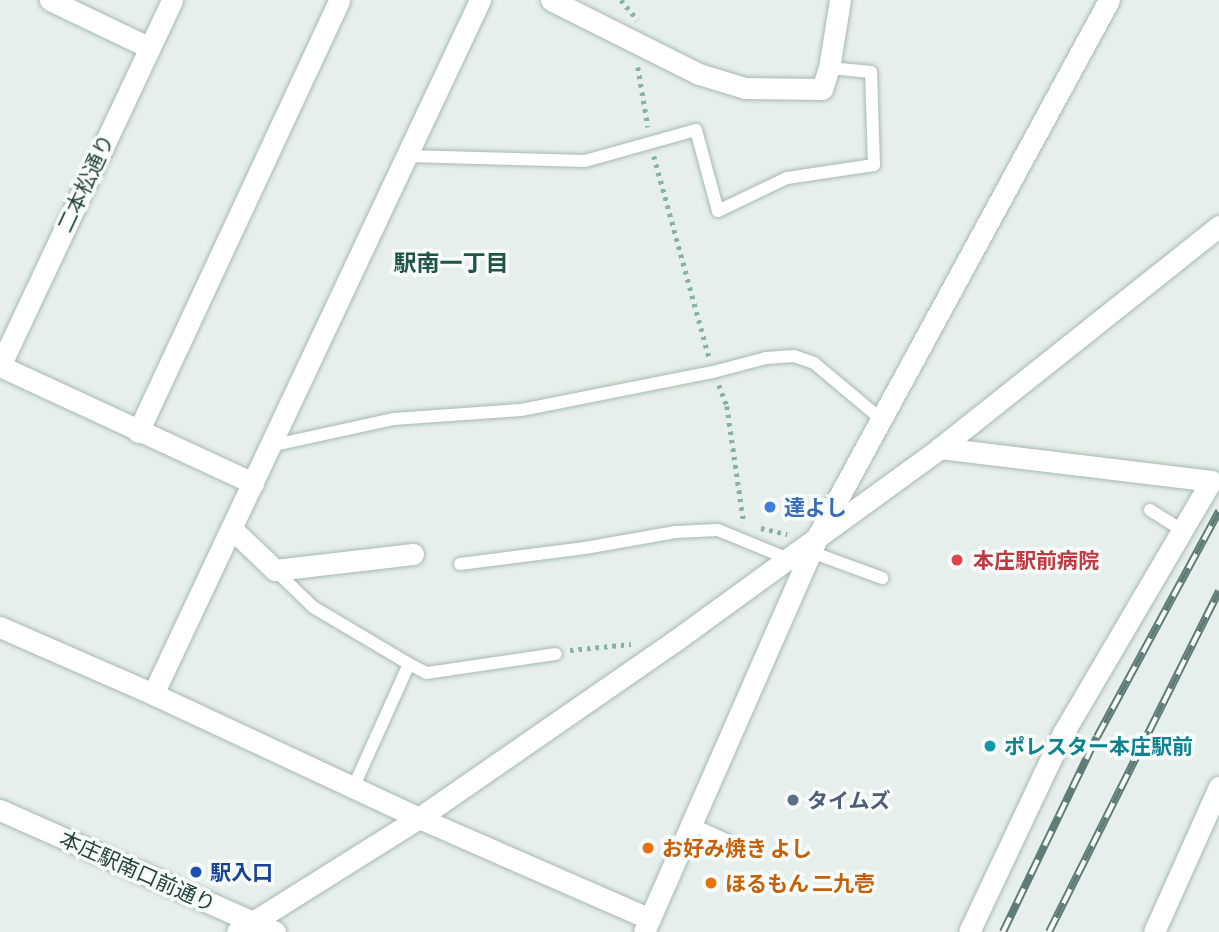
<!DOCTYPE html>
<meta charset="utf-8">
<style>
body{margin:0}
#map{position:relative;width:1219px;height:932px;overflow:hidden;background:#e6efeb;font-family:"Asap Condensed","Noto Sans JP",sans-serif}
div>[style]{position:absolute}
[style*='--x']{left:calc(var(--x)*1px);top:calc(var(--y)*1px);width:calc(var(--w)*1px);rotate:calc(var(--a)*1deg)}
.path>*{height:4.5px;margin-top:-2.25px;transform-origin:0;background:repeating-linear-gradient(90deg,#86b3a5 0 3.5px,transparent 0 8.5px)}
.roads{filter:drop-shadow(0 0 2px #a8b8b2) drop-shadow(0 0 2px #a8b8b2)}
.service>*{height:12px;margin:-6px;padding:0 6px;transform-origin:6px;border-radius:6px;background:#fff}
.minor>*{height:21px;margin:-10.5px;padding:0 10.5px;transform-origin:10.5px;border-radius:10.5px;background:#fff}
.tertiary>*{height:21px;margin:-10.5px;padding:0 10.5px;transform-origin:10.5px;border-radius:10.5px;background:#fff}
.rail>*{height:8px;margin-top:-4px;transform-origin:0;background:repeating-linear-gradient(90deg,#f7fbf9 0 16px,#5f7d75 0 32px);box-sizing:border-box;border-block:2px solid #5f7d75}
.dots>*{width:19px;height:19px;translate:-50% -50%;box-sizing:border-box;border:4px solid #f7fbf9;border-radius:50%}
span{translate:-50% -50%;white-space:nowrap;text-align:center;line-height:1.15;-webkit-text-stroke:7px #f7fbf9;paint-order:stroke}
.street-label{font-size:21px;color:#24423a}
.shop-label{font-size:21px;color:#366cbe;font-weight:700}
.left{translate:0 -50%;text-align:left}
.health-label{font-size:21px;color:#be3a42;font-weight:700}
.culture-label{font-size:21px;color:#0d838f;font-weight:700}
.service-label{font-size:21px;color:#4e5e75;font-weight:700}
.food-label{font-size:21px;color:#c56008;font-weight:700}
.transit-label{font-size:21px;color:#164399;font-weight:700}
.neighbourhood-label{font-size:23px;color:#1f5548;font-weight:700}
</style>
<div id="map">
<div class="path">
<i style="--x:621;--y:0;--w:26;--a:50"></i>
<i style="--x:638;--y:67;--w:61;--a:80.5"></i>
<i style="--x:654;--y:156;--w:208;--a:74.7"></i>
<i style="--x:719;--y:385;--w:22;--a:69"></i>
<i style="--x:727;--y:406;--w:119;--a:81.8"></i>
<i style="--x:761;--y:528;--w:27;--a:13"></i>
<i style="--x:570;--y:650;--w:61;--a:-5.6"></i>
</div>
<div class="roads">
<div class="service">
<i style="--x:407;--y:156;--w:178;--a:1.6"></i>
<i style="--x:585;--y:161;--w:115;--a:-15.6"></i>
<i style="--x:696;--y:130;--w:84;--a:74.8"></i>
<i style="--x:718;--y:211;--w:76;--a:-25.6"></i>
<i style="--x:787;--y:178;--w:88;--a:-8.5"></i>
<i style="--x:874;--y:165;--w:93;--a:-91.8"></i>
<i style="--x:871;--y:72;--w:42;--a:-174.6"></i>
<i style="--x:270;--y:446;--w:127;--a:-12.3"></i>
<i style="--x:394;--y:419;--w:127;--a:-4.1"></i>
<i style="--x:521;--y:410;--w:196;--a:-11.2"></i>
<i style="--x:713;--y:372;--w:55;--a:-14.8"></i>
<i style="--x:766;--y:358;--w:28;--a:-4"></i>
<i style="--x:794;--y:356;--w:21;--a:19"></i>
<i style="--x:814;--y:363;--w:87;--a:39.9"></i>
<i style="--x:1150;--y:510;--w:39;--a:32"></i>
<i style="--x:811;--y:552;--w:76;--a:20.1"></i>
<i style="--x:460;--y:564;--w:126;--a:-7.3"></i>
<i style="--x:585;--y:548;--w:92;--a:-10"></i>
<i style="--x:676;--y:532;--w:42;--a:-2.7"></i>
<i style="--x:718;--y:530;--w:79;--a:22.3"></i>
<i style="--x:275;--y:570;--w:53;--a:44.2"></i>
<i style="--x:313;--y:607;--w:112;--a:30.7"></i>
<i style="--x:409;--y:664;--w:136;--a:114.3"></i>
<i style="--x:409;--y:664;--w:20;--a:27"></i>
<i style="--x:427;--y:673;--w:130;--a:-8.4"></i>
<i style="--x:691;--y:824;--w:60;--a:24.4"></i>
</div>
<div class="minor">
<i style="--x:50;--y:0;--w:109;--a:25.6"></i>
<i style="--x:551;--y:0;--w:165;--a:26.6"></i>
<i style="--x:699;--y:74;--w:48;--a:16.9"></i>
<i style="--x:745;--y:88;--w:77;--a:0.7"></i>
<i style="--x:822;--y:89;--w:22;--a:-72"></i>
<i style="--x:829;--y:68;--w:69;--a:-80.8"></i>
<i style="--x:0;--y:366;--w:279;--a:24.8"></i>
<i style="--x:138;--y:432;--w:476;--a:-65"></i>
<i style="--x:940;--y:448;--w:273;--a:6.9"></i>
<i style="--x:1211;--y:481;--w:292;--a:120.4"></i>
<i style="--x:1063;--y:733;--w:220;--a:115.3"></i>
<i style="--x:231;--y:528;--w:61;--a:43.7"></i>
<i style="--x:275;--y:570;--w:139;--a:-6.6"></i>
<i style="--x:0;--y:627;--w:167;--a:23.6"></i>
<i style="--x:153;--y:694;--w:293;--a:25"></i>
<i style="--x:419;--y:818;--w:252;--a:23.6"></i>
<i style="--x:153;--y:694;--w:767;--a:-64.77"></i>
<i style="--x:237;--y:932;--w:215;--a:-32.1"></i>
<i style="--x:419;--y:818;--w:313;--a:-34.7"></i>
<i style="--x:676;--y:640;--w:326;--a:-36"></i>
<i style="--x:940;--y:448;--w:357;--a:-38.5"></i>
<i style="--x:1154;--y:932;--w:159;--a:-65.9"></i>
</div>
<div class="tertiary">
<i style="--x:0;--y:366;--w:404;--a:-64.8"></i>
<i style="--x:0;--y:810;--w:301;--a:23.9"></i>
<i style="--x:644;--y:932;--w:431;--a:-66.3"></i>
<i style="--x:817;--y:537;--w:611;--a:-61.46"></i>
</div>
</div>
<div class="rail">
<i style="--x:1003;--y:932;--w:216;--a:-64.3"></i>
<i style="--x:1097;--y:737;--w:257;--a:-61.6"></i>
<i style="--x:1049;--y:932;--w:381;--a:-63.5"></i>
</div>
<div class="dots">
<i style="left:770px;top:507px;background:#3f7fe0"></i>
<i style="left:957px;top:560px;background:#e0444e"></i>
<i style="left:990px;top:746px;background:#0f9aa8"></i>
<i style="left:793px;top:800px;background:#5c6f8a"></i>
<i style="left:648px;top:848px;background:#e8710a"></i>
<i style="left:196px;top:872px;background:#1a4fb4"></i>
<i style="left:711px;top:883px;background:#e8710a"></i>
</div>
<div class="street-label">
<span style="left:85px;top:183px;rotate:-65deg">二本松通り</span>
<span style="left:138px;top:871px;rotate:24deg">本庄駅南口前通り</span>
</div>
<div class="shop-label">
<span class="left" style="left:784px;top:507px">達よし</span>
</div>
<div class="health-label">
<span class="left" style="left:973px;top:560px">本庄駅前病院</span>
</div>
<div class="culture-label">
<span class="left" style="left:1004px;top:746px">ポレスター本庄駅前</span>
</div>
<div class="service-label">
<span class="left" style="left:807px;top:800px">タイムズ</span>
</div>
<div class="food-label">
<span class="left" style="left:662px;top:848px">お好み焼き よし</span>
<span class="left" style="left:725px;top:883px">ほるもん 二九壱</span>
</div>
<div class="transit-label">
<span class="left" style="left:210px;top:872px">駅入口</span>
</div>
<div class="neighbourhood-label">
<span style="left:451px;top:263px">駅南一丁目</span>
</div>
</div>
